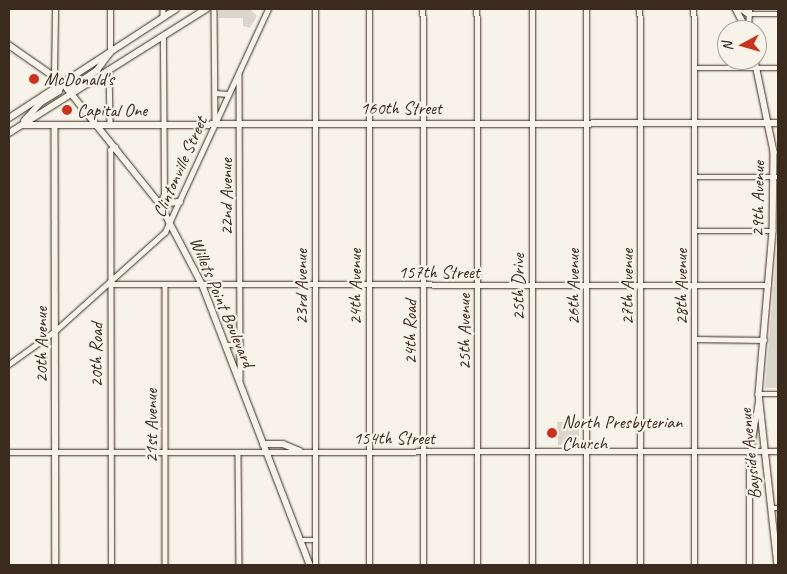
<!DOCTYPE html>
<style>
body{margin:0}
#map{position:relative;width:787px;height:574px;overflow:hidden;background:#f7f3e8;font-family:Caveat,sans-serif}
div>[style]{position:absolute}
[style*='--x']{left:calc(var(--x)*1px);top:calc(var(--y)*1px);width:calc(var(--w)*1px);rotate:calc(var(--a)*1deg)}
.green>*{inset:0;background:#dbd6cb}
.roads{filter:drop-shadow(0 0 1px #3b2a1e) drop-shadow(0 0 1px #3b2a1e)}
.street>*{height:4.5px;margin:-2.25px;padding:0 2.25px;transform-origin:2.25px;border-radius:2.25px;background:#f7f3e8}
.secondary>*{height:5.5px;margin:-2.75px;padding:0 2.75px;transform-origin:2.75px;border-radius:2.75px;background:#f7f3e8}
.primary>*{height:6px;margin:-3px;padding:0 3px;transform-origin:3px;border-radius:3px;background:#f7f3e8}
.dots>*{width:14px;height:14px;translate:-50% -50%;box-sizing:border-box;border:2px solid #f7f3e8;border-radius:50%}
span{translate:-50% -50%;white-space:nowrap;text-align:center;line-height:1.15;-webkit-text-stroke:4.5px #f7f3e8;paint-order:stroke}
.poi-label{font-size:18px;color:#3b2a1e}
.left{translate:0 -50%;text-align:left}
.street-label{font-size:18px;color:#3b2a1e}
.frame{position:absolute;inset:0;border:10px solid #3b2a1e;pointer-events:none}
.north{position:absolute;left:717px;top:20px;width:50px;height:50px;box-sizing:border-box;background:#f7f3e8;border:1px solid #aca397;border-radius:50%;rotate:264deg;font-size:14px;font-weight:700;line-height:20px;text-align:center;color:#3b2a1e}
.north::after{content:'';display:block;margin:auto;width:18px;height:22px;background:#c8321e;clip-path:polygon(50% 0,100% 100%,50% 72%,0 100%)}
</style>
<div id="map">
<div class="green">
<i style="clip-path:polygon(219px 9px,250px 9px,257px 16px,250px 28px,243px 26px,243px 18px,219px 18px)"></i>
<i style="clip-path:polygon(778px 232px,778px 388px,765px 388px,778px 235px)"></i>
<i style="clip-path:polygon(557px 422px,579px 422px,579px 444px,558px 445px)"></i>
</div>
<div class="roads">
<div class="street">
<i style="--x:163;--y:9;--w:7;--a:90"></i>
<i style="--x:214;--y:9;--w:113;--a:89.5"></i>
<i style="--x:369;--y:9;--w:556;--a:90"></i>
<i style="--x:423;--y:9;--w:556;--a:89.9"></i>
<i style="--x:477;--y:9;--w:556;--a:89.9"></i>
<i style="--x:532;--y:9;--w:556;--a:90"></i>
<i style="--x:586;--y:9;--w:556;--a:90"></i>
<i style="--x:640;--y:9;--w:556;--a:89.9"></i>
<i style="--x:694;--y:9;--w:556;--a:89.9"></i>
<i style="--x:749;--y:14;--w:29;--a:0"></i>
<i style="--x:748;--y:30;--w:21;--a:-87"></i>
<i style="--x:110;--y:53;--w:44;--a:-90"></i>
<i style="--x:695;--y:68;--w:83;--a:0"></i>
<i style="--x:109;--y:69;--w:54;--a:88.9"></i>
<i style="--x:239;--y:74;--w:305;--a:89.8"></i>
<i style="--x:54;--y:76;--w:67;--a:-89.1"></i>
<i style="--x:215;--y:93;--w:13;--a:4"></i>
<i style="--x:695;--y:177;--w:83;--a:0"></i>
<i style="--x:160;--y:204;--w:11;--a:-68"></i>
<i style="--x:164;--y:194;--w:158;--a:-90.4"></i>
<i style="--x:695;--y:231;--w:78;--a:0"></i>
<i style="--x:110;--y:284;--w:658;--a:0.09"></i>
<i style="--x:165;--y:286;--w:279;--a:90"></i>
<i style="--x:695;--y:339;--w:69;--a:0.8"></i>
<i style="--x:225;--y:345;--w:15;--a:0"></i>
<i style="--x:9;--y:364;--w:57;--a:-35.7"></i>
<i style="--x:55;--y:331;--w:148;--a:-42"></i>
<i style="--x:165;--y:232;--w:246;--a:-65.2"></i>
<i style="--x:9;--y:452;--w:769;--a:-0.07"></i>
<i style="--x:238;--y:453;--w:112;--a:89.5"></i>
<i style="--x:771;--y:508;--w:7;--a:0"></i>
<i style="--x:300;--y:540;--w:15;--a:0"></i>
<i style="--x:111;--y:565;--w:415;--a:-90.1"></i>
<i style="--x:110;--y:150;--w:6;--a:-31"></i>
<i style="--x:315;--y:565;--w:556;--a:-90"></i>
<i style="--x:749;--y:565;--w:105;--a:-90"></i>
<i style="--x:749;--y:460;--w:67;--a:-81.4"></i>
<i style="--x:759;--y:394;--w:19;--a:0"></i>
</div>
<div class="secondary">
<i style="--x:736;--y:9;--w:24;--a:62"></i>
<i style="--x:742;--y:9;--w:9;--a:36"></i>
<i style="--x:9;--y:45;--w:65;--a:34.9"></i>
<i style="--x:62;--y:82;--w:156;--a:51.2"></i>
<i style="--x:160;--y:204;--w:93;--a:62.3"></i>
<i style="--x:203;--y:286;--w:299;--a:69"></i>
<i style="--x:755;--y:60;--w:94;--a:78.3"></i>
<i style="--x:774;--y:152;--w:79;--a:90.7"></i>
<i style="--x:773;--y:231;--w:164;--a:94.9"></i>
<i style="--x:759;--y:394;--w:172;--a:83.7"></i>
<i style="--x:23;--y:125;--w:755;--a:-0.15"></i>
<i style="--x:55;--y:126;--w:439;--a:89.9"></i>
<i style="--x:160;--y:204;--w:20;--a:-6"></i>
<i style="--x:263;--y:444;--w:20;--a:0"></i>
<i style="--x:283;--y:444;--w:18;--a:22"></i>
</div>
<div class="primary">
<i style="--x:72;--y:91;--w:7;--a:-63"></i>
<i style="--x:75;--y:85;--w:27;--a:-34"></i>
<i style="--x:97;--y:70;--w:21;--a:-53"></i>
<i style="--x:9;--y:118;--w:199;--a:-33.1"></i>
<i style="--x:24;--y:121;--w:24;--a:-48"></i>
<i style="--x:40;--y:103;--w:22;--a:-32"></i>
<i style="--x:59;--y:91;--w:9;--a:-72"></i>
<i style="--x:9;--y:133;--w:233;--a:-32.2"></i>
</div>
</div>
<div class="dots">
<i style="left:34px;top:79px;background:#c8321e"></i>
<i style="left:67px;top:110px;background:#c8321e"></i>
<i style="left:552px;top:433px;background:#c8321e"></i>
</div>
<div class="poi-label">
<span class="left" style="left:44px;top:79px">McDonald's</span>
<span class="left" style="left:77px;top:110px">Capital One</span>
<span class="left" style="left:562px;top:433px">North Presbyterian<br>Church</span>
</div>
<div class="street-label">
<span style="left:401px;top:108px">160th Street</span>
<span style="left:180px;top:167px;rotate:-66deg">Clintonville Street</span>
<span style="left:226px;top:197px;rotate:-90deg">22nd Avenue</span>
<span style="left:758px;top:199px;rotate:-89deg">29th Avenue</span>
<span style="left:439px;top:272px">157th Street</span>
<span style="left:301px;top:287px;rotate:-90deg">23rd Avenue</span>
<span style="left:355px;top:287px;rotate:-90deg">24th Avenue</span>
<span style="left:518px;top:287px;rotate:-90deg">25th Drive</span>
<span style="left:573px;top:287px;rotate:-90deg">26th Avenue</span>
<span style="left:627px;top:287px;rotate:-90deg">27th Avenue</span>
<span style="left:681px;top:287px;rotate:-90deg">28th Avenue</span>
<span style="left:222px;top:302px;rotate:67deg">Willets Point Boulevard</span>
<span style="left:410px;top:332px;rotate:-90deg">24th Road</span>
<span style="left:464px;top:332px;rotate:-90deg">25th Avenue</span>
<span style="left:41px;top:345px;rotate:-90deg">20th Avenue</span>
<span style="left:96px;top:355px;rotate:-90deg">20th Road</span>
<span style="left:151px;top:426px;rotate:-90deg">21st Avenue</span>
<span style="left:394px;top:438px">154th Street</span>
<span style="left:750px;top:454px;rotate:-96deg">Bayside Avenue</span>
</div>
<div class="frame"></div>
<div class="north">N</div>
</div>
